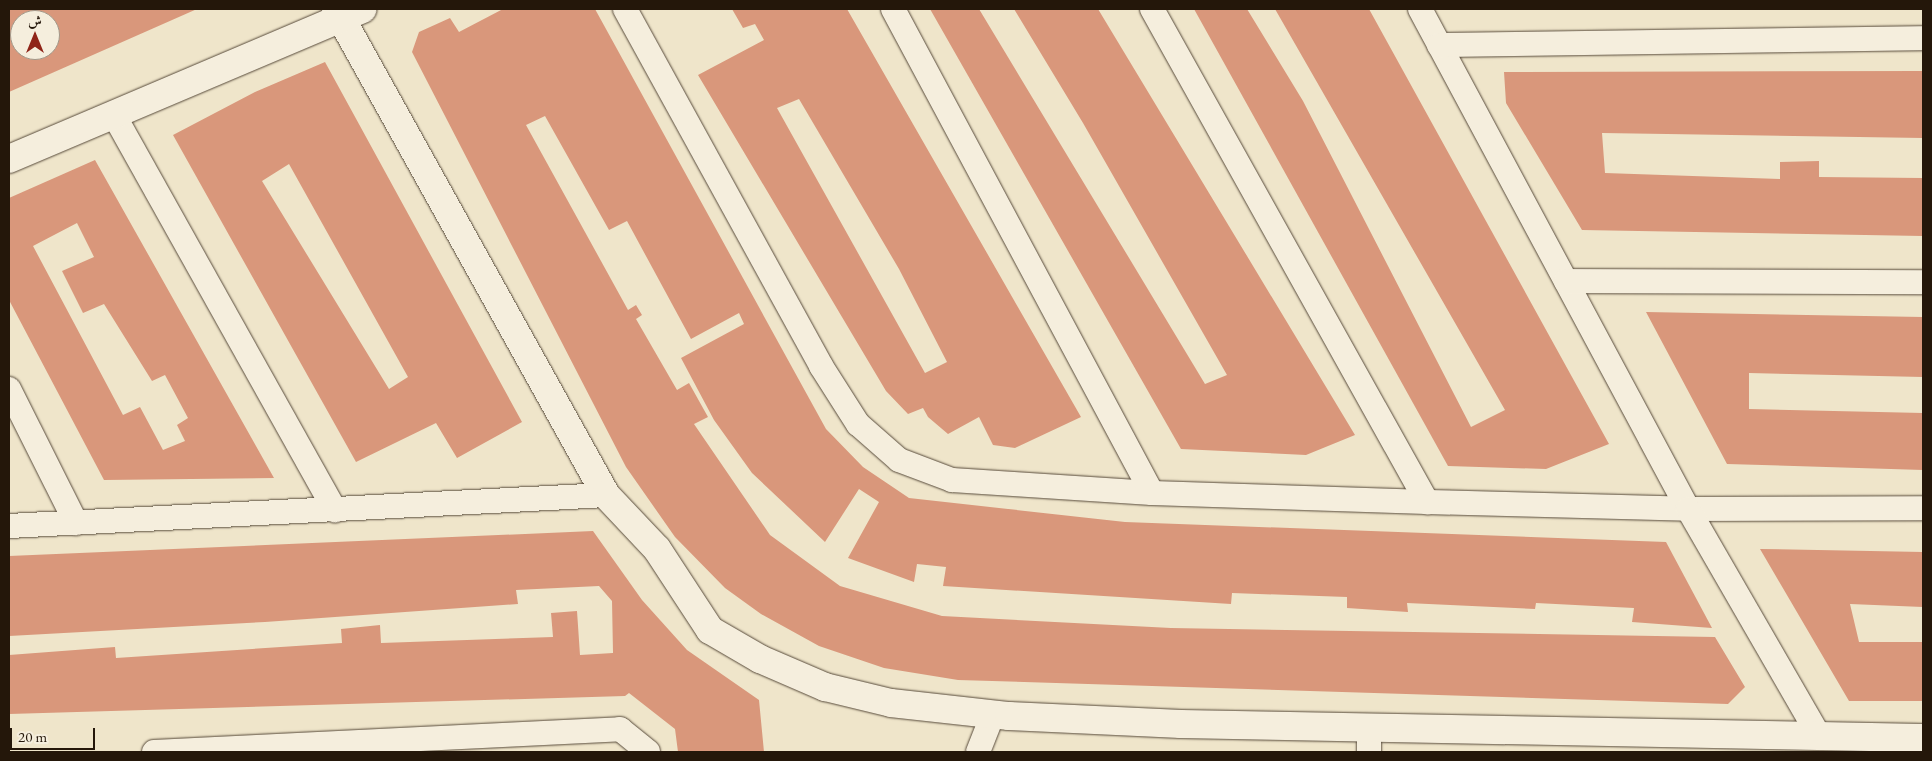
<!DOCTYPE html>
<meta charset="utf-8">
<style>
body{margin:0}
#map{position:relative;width:1932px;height:761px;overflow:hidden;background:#efe5ca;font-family:"EB Garamond",Amiri,serif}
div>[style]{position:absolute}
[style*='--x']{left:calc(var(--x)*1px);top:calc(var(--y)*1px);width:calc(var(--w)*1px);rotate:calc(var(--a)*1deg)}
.building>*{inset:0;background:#d9977b}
.roads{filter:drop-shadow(0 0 1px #574a3a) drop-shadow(0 0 1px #574a3a)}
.street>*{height:24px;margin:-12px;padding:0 12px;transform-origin:12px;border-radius:12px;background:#f5eedd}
.secondary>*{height:28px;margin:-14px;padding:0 14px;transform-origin:14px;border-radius:14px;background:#f5eedd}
span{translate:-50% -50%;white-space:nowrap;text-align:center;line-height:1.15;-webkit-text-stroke:4.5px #f5eedd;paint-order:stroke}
.frame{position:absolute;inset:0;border:10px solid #24170a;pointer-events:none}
.north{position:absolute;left:10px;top:10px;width:50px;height:50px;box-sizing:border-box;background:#f5eedd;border:1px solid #a19889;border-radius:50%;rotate:0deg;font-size:14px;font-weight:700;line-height:20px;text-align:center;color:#24170a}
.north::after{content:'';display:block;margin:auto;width:18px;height:22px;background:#8f2418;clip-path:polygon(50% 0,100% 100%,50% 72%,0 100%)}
.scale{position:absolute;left:10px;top:728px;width:85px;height:22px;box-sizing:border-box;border:2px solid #24170a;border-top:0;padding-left:6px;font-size:15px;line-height:18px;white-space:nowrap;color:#24170a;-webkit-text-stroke:4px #f5eedd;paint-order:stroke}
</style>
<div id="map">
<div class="building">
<i style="clip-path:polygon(evenodd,13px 9px,197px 9px,9px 92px,9px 10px,13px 9px,20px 20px,50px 20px,50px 50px,20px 50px,20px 20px)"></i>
<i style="clip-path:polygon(503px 9px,595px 9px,826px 429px,863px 467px,909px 498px,1125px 522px,1666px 542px,1712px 628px,1632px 622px,1634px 608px,1536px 603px,1535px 609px,1407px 603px,1408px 612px,1347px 608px,1347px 597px,1232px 593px,1231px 604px,943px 586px,946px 567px,917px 564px,914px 582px,848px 558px,879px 502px,859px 489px,825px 542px,752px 473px,714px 420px,681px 358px,744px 324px,739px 313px,691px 339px,627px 221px,609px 230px,545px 116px,526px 125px,628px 310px,636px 305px,642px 315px,636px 319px,677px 390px,689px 383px,708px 417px,694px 424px,770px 535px,840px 586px,942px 616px,1171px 628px,1715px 637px,1745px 687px,1728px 704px,958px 680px,884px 668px,819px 646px,761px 614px,725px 588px,675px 537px,626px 467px,412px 52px,419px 32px,450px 18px,459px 32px)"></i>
<i style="clip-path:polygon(evenodd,732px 9px,847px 9px,1081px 417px,1015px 448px,993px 445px,979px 417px,948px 434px,928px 417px,923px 408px,908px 414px,886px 391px,698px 75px,764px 40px,755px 24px,743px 28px,732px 9px,799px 99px,899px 269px,947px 362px,925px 373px,777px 108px,799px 99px)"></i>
<i style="clip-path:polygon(930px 9px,979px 9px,1205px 384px,1227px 375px,1083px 123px,1014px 9px,1098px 9px,1355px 435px,1306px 455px,1181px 449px)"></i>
<i style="clip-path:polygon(1194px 9px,1247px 9px,1303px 101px,1471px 427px,1505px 410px,1275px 9px,1369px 9px,1609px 444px,1546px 469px,1448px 466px)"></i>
<i style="clip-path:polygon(evenodd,325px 62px,522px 422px,457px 458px,436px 423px,356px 462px,173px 135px,255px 92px,325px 62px,289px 164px,408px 377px,389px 389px,262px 181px,289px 164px)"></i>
<i style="clip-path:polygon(1923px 71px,1923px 138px,1602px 133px,1605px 173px,1780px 179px,1780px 162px,1819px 161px,1819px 177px,1923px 178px,1923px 236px,1582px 230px,1506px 103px,1504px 72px)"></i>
<i style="clip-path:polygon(evenodd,95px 160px,274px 478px,104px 480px,9px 300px,9px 198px,95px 160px,77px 223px,94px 257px,62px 271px,83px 313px,104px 304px,152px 381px,165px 375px,188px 418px,177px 425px,185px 441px,163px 450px,140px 407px,123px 415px,33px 246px,77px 223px)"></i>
<i style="clip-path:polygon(1646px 312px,1923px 317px,1923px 377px,1749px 373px,1749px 409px,1923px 413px,1923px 470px,1727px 464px)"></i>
<i style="clip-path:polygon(593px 531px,642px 600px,687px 650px,759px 700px,764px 752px,678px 752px,675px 729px,629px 693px,625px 696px,9px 714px,9px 655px,115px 647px,116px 658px,342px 643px,341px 629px,380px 625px,381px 643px,553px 637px,551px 613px,577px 611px,580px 655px,613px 653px,612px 601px,599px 586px,516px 590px,518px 604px,265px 622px,9px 636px,9px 556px)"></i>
<i style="clip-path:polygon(1760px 549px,1923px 552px,1923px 607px,1850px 604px,1859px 642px,1923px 642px,1923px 701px,1849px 701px)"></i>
</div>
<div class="roads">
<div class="street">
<i style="--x:625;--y:9;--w:407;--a:61.2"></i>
<i style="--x:821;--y:366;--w:69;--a:57.5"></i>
<i style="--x:858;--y:424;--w:55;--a:41.3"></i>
<i style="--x:899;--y:460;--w:57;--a:20.7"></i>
<i style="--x:952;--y:480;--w:200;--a:3.7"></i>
<i style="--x:1152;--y:493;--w:275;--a:1.9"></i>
<i style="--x:1427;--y:502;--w:261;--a:1.5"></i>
<i style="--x:1688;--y:509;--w:235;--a:-0.2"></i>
<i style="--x:893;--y:9;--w:549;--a:61.85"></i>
<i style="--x:1152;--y:9;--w:565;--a:60.85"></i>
<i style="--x:1420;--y:9;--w:567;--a:61.81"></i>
<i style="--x:1688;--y:509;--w:262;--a:60"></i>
<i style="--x:1439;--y:45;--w:484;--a:-0.8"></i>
<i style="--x:114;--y:115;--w:453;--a:60.8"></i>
<i style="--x:1566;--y:281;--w:357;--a:0.2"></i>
<i style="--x:9;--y:389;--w:150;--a:63.4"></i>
<i style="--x:9;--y:526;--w:598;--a:-2.97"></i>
<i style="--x:154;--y:752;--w:467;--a:-2.8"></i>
<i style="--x:620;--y:729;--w:36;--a:39"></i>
<i style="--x:978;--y:752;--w:41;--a:-68.5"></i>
<i style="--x:1369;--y:752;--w:24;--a:-90"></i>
</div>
<div class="secondary">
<i style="--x:336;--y:9;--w:556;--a:60.95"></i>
<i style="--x:606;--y:495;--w:74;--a:46.6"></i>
<i style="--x:657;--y:549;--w:97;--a:56.8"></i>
<i style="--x:710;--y:630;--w:58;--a:30.1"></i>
<i style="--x:760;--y:659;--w:71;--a:23.3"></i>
<i style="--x:825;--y:687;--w:68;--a:13.6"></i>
<i style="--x:891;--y:703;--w:119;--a:6.3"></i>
<i style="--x:1009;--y:716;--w:172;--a:2.7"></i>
<i style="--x:1181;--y:724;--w:742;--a:1.08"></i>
<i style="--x:9;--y:159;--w:384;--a:-23"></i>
</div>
</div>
<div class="frame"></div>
<div class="north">ش</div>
<div class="scale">20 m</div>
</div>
